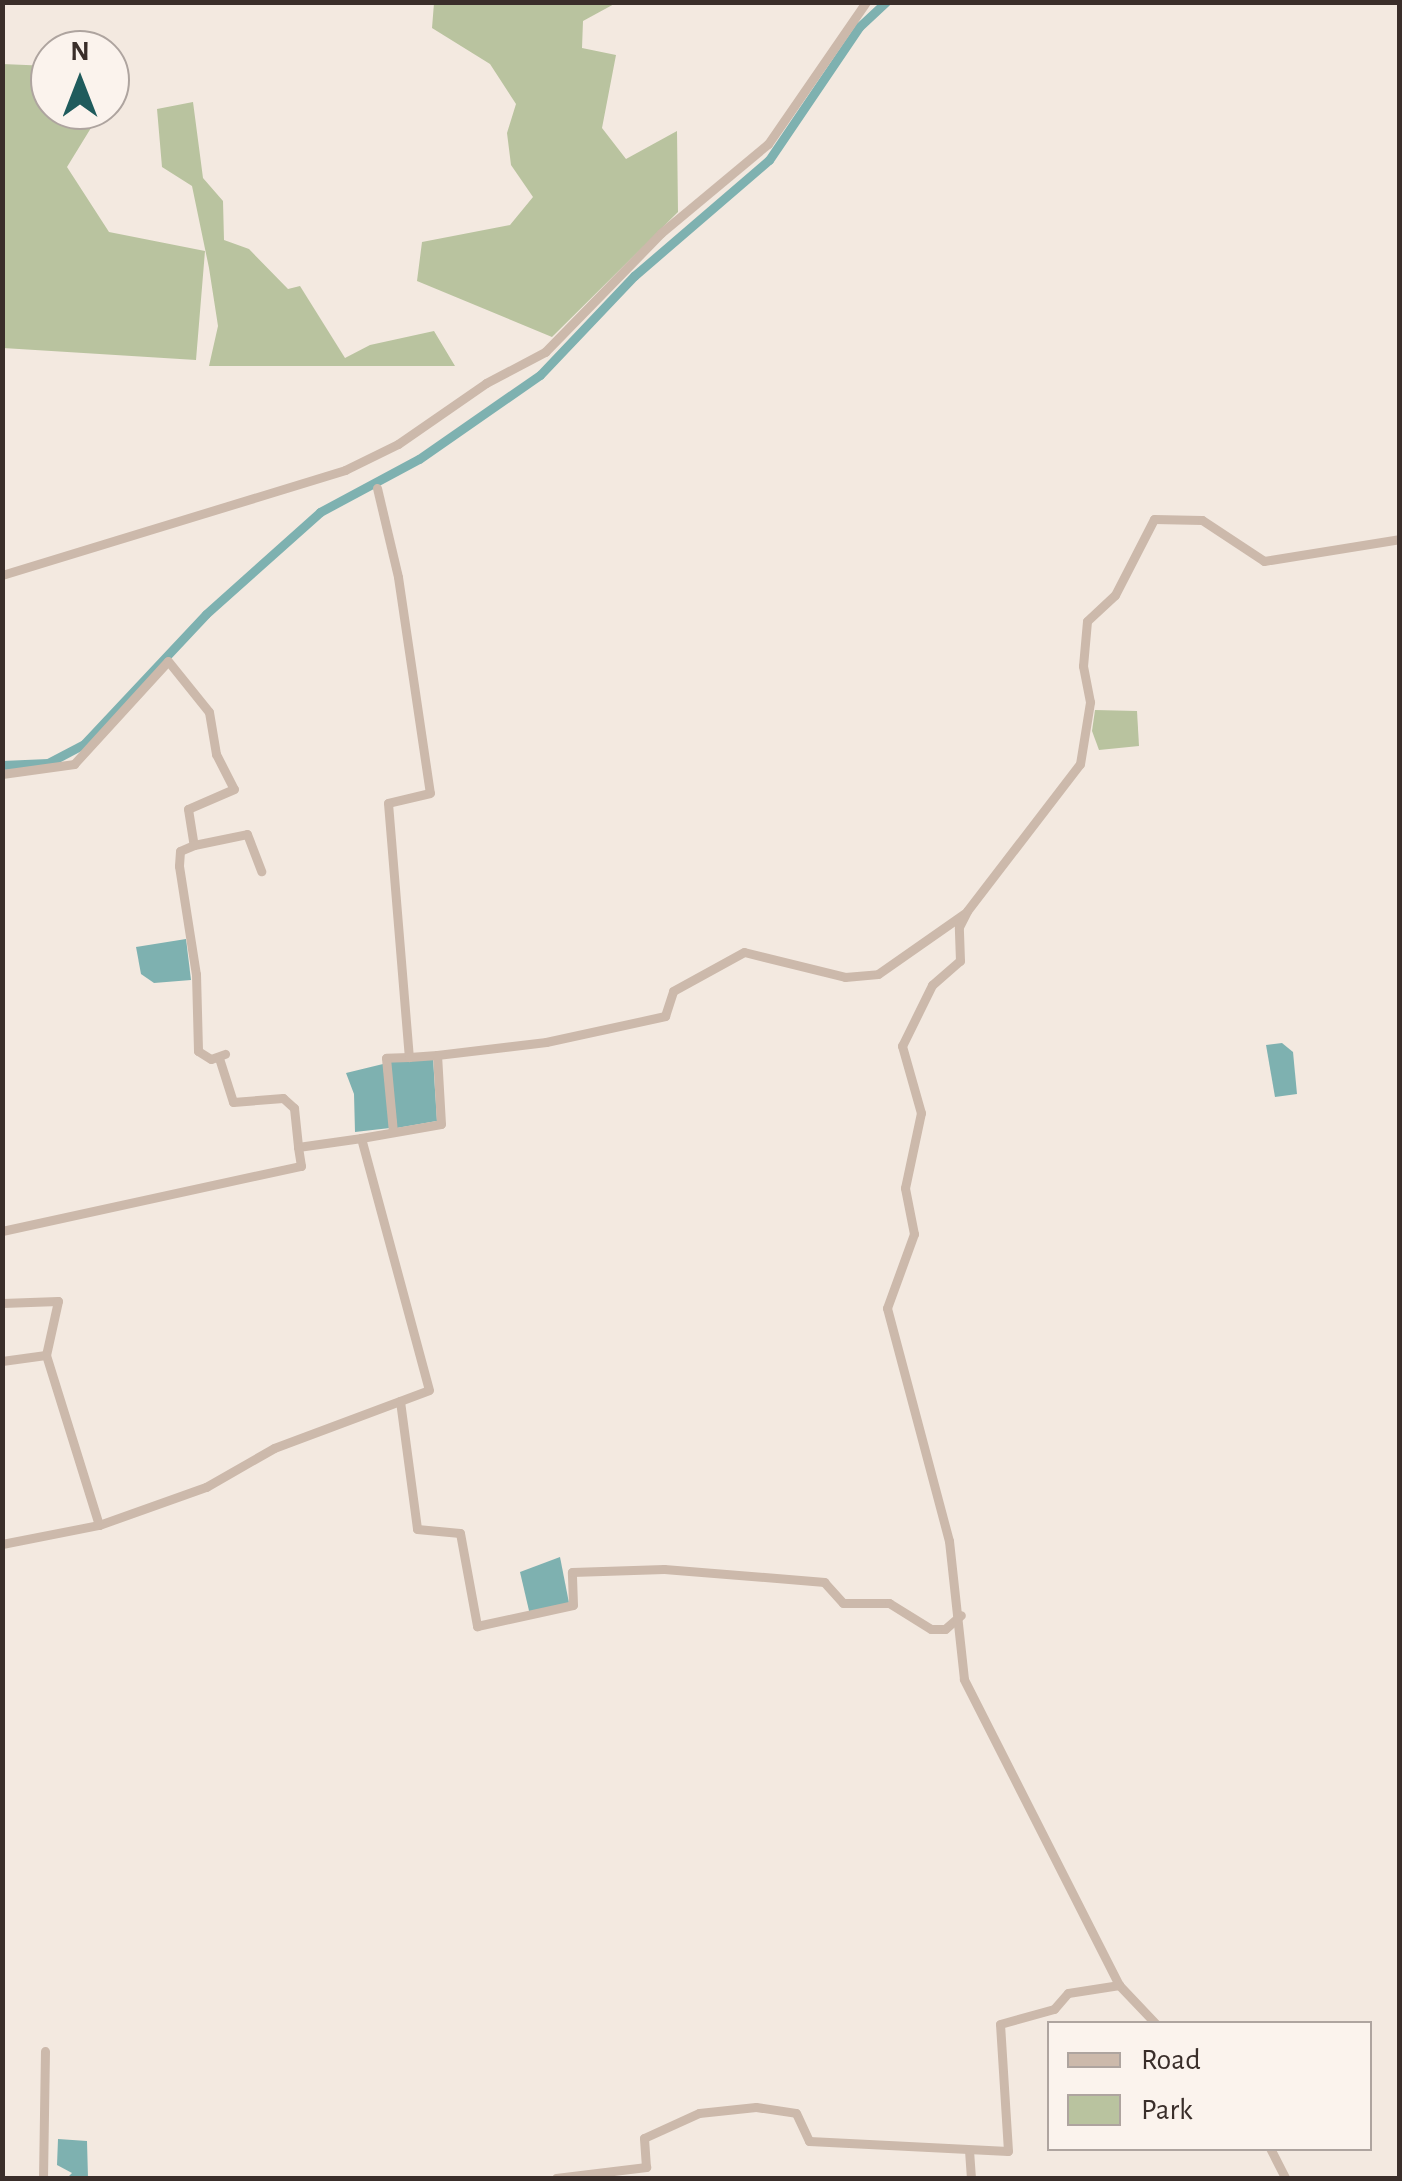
<!DOCTYPE html>
<style>
body{margin:0}
#map{position:relative;width:1402px;height:2181px;overflow:hidden;background:#f3e9e0;font-family:"Alegreya Sans",sans-serif}
div>[style]{position:absolute}
[style*='--x']{left:calc(var(--x)*1px);top:calc(var(--y)*1px);width:calc(var(--w)*1px);rotate:calc(var(--a)*1deg)}
.green>*{inset:0;background:#b9c39f}
.water>*{inset:0;background:#7eb1b0}
.canal>*{height:9px;margin:-4.5px;padding:0 4.5px;transform-origin:4.5px;border-radius:4.5px;background:#7eb1b0}
.minor>*{height:9px;margin:-4.5px;padding:0 4.5px;transform-origin:4.5px;border-radius:4.5px;background:#ccb9ab}
span{translate:-50% -50%;white-space:nowrap;text-align:center;line-height:1.15;-webkit-text-stroke:8px #fbf3ed;paint-order:stroke}
.frame{position:absolute;inset:0;border:5px solid #3a2e2a;pointer-events:none}
.legend{position:absolute;left:1047px;top:2021px;width:325px;height:130px;box-sizing:border-box;background:#fbf3ed;border:2px solid #aea49f;margin:0;padding:12px 18px;list-style:none;font-size:30px;color:#3a2e2a}
.legend li{display:flex;align-items:center;gap:20px;height:50px}
.legend b{width:50px;border:2px solid #aea49f}
.north{position:absolute;left:30px;top:30px;width:100px;height:100px;box-sizing:border-box;background:#fbf3ed;border:2px solid #aea49f;border-radius:50%;rotate:0deg;font-size:28px;font-weight:700;line-height:40px;text-align:center;color:#3a2e2a}
.north::after{content:'';display:block;margin:auto;width:35px;height:45px;background:#1f5b5c;clip-path:polygon(50% 0,100% 100%,50% 72%,0 100%)}
</style>
<div id="map">
<div class="green">
<i style="clip-path:polygon(434px 3px,616px 3px,583px 21px,582px 48px,616px 55px,602px 128px,626px 159px,677px 131px,678px 212px,552px 337px,417px 281px,422px 242px,510px 225px,533px 197px,511px 165px,507px 133px,516px 104px,490px 64px,432px 28px)"></i>
<i style="clip-path:polygon(2px 64px,50px 66px,50px 110px,102px 110px,67px 167px,109px 232px,205px 251px,196px 360px,3px 348px)"></i>
<i style="clip-path:polygon(193px 102px,203px 178px,223px 201px,224px 240px,249px 249px,288px 289px,300px 286px,345px 358px,370px 345px,434px 331px,455px 366px,209px 366px,218px 326px,209px 268px,192px 186px,162px 167px,157px 109px)"></i>
<i style="clip-path:polygon(1095px 710px,1137px 711px,1139px 746px,1099px 750px,1092px 731px)"></i>
</div>
<div class="water">
<i style="clip-path:polygon(186px 939px,191px 980px,154px 983px,141px 974px,136px 947px)"></i>
<i style="clip-path:polygon(1282px 1043px,1293px 1052px,1297px 1094px,1275px 1097px,1266px 1045px)"></i>
<i style="clip-path:polygon(433px 1058px,437px 1121px,397px 1128px,390px 1060px)"></i>
<i style="clip-path:polygon(383px 1064px,390px 1128px,355px 1132px,354px 1094px,346px 1073px)"></i>
<i style="clip-path:polygon(560px 1557px,569px 1603px,530px 1615px,520px 1572px)"></i>
<i style="clip-path:polygon(58px 2139px,87px 2141px,88px 2178px,67px 2178px,72px 2173px,57px 2165px)"></i>
</div>
<div class="canal">
<i style="--x:2;--y:765;--w:46;--a:-2.5"></i>
<i style="--x:48;--y:763;--w:41;--a:-27.8"></i>
<i style="--x:84;--y:744;--w:178;--a:-46.8"></i>
<i style="--x:206;--y:614;--w:153;--a:-41.8"></i>
<i style="--x:320;--y:512;--w:112;--a:-28.2"></i>
<i style="--x:419;--y:459;--w:147;--a:-34.8"></i>
<i style="--x:540;--y:375;--w:137;--a:-46.5"></i>
<i style="--x:634;--y:276;--w:178;--a:-40.7"></i>
<i style="--x:769;--y:160;--w:161;--a:-55.9"></i>
<i style="--x:859;--y:27;--w:37;--a:-43"></i>
</div>
<div class="minor">
<i style="--x:377;--y:488;--w:91;--a:76.7"></i>
<i style="--x:398;--y:577;--w:218;--a:81.6"></i>
<i style="--x:430;--y:793;--w:43;--a:166.6"></i>
<i style="--x:388;--y:803;--w:255;--a:85.3"></i>
<i style="--x:409;--y:1057;--w:23;--a:178"></i>
<i style="--x:386;--y:1058;--w:74;--a:84.6"></i>
<i style="--x:2;--y:575;--w:359;--a:-17"></i>
<i style="--x:345;--y:470;--w:59;--a:-26.1"></i>
<i style="--x:398;--y:444;--w:107;--a:-34.7"></i>
<i style="--x:486;--y:383;--w:67;--a:-27.7"></i>
<i style="--x:545;--y:352;--w:166;--a:-45.7"></i>
<i style="--x:661;--y:233;--w:139;--a:-39.8"></i>
<i style="--x:768;--y:144;--w:173;--a:-55.4"></i>
<i style="--x:2;--y:774;--w:73;--a:-7.9"></i>
<i style="--x:74;--y:764;--w:139;--a:-47.6"></i>
<i style="--x:168;--y:661;--w:65;--a:51.2"></i>
<i style="--x:209;--y:712;--w:43;--a:80.5"></i>
<i style="--x:216;--y:754;--w:39;--a:63"></i>
<i style="--x:234;--y:789;--w:50;--a:156.5"></i>
<i style="--x:188;--y:809;--w:36;--a:81"></i>
<i style="--x:194;--y:845;--w:54;--a:-11.7"></i>
<i style="--x:247;--y:834;--w:40;--a:69"></i>
<i style="--x:194;--y:845;--w:15;--a:157"></i>
<i style="--x:180;--y:851;--w:15;--a:94"></i>
<i style="--x:179;--y:866;--w:109;--a:81.1"></i>
<i style="--x:196;--y:974;--w:77;--a:88.5"></i>
<i style="--x:198;--y:1051;--w:15;--a:32"></i>
<i style="--x:211;--y:1059;--w:15;--a:-20"></i>
<i style="--x:409;--y:1057;--w:28;--a:-4"></i>
<i style="--x:219;--y:1058;--w:46;--a:72.3"></i>
<i style="--x:233;--y:1102;--w:50;--a:-4.6"></i>
<i style="--x:283;--y:1098;--w:15;--a:42"></i>
<i style="--x:294;--y:1108;--w:39;--a:84"></i>
<i style="--x:298;--y:1147;--w:64;--a:-8.1"></i>
<i style="--x:2;--y:1231;--w:306;--a:-12.3"></i>
<i style="--x:301;--y:1166;--w:19;--a:-99"></i>
<i style="--x:2;--y:1303;--w:56;--a:-2"></i>
<i style="--x:58;--y:1301;--w:55;--a:102.5"></i>
<i style="--x:46;--y:1355;--w:178;--a:72.7"></i>
<i style="--x:99;--y:1525;--w:114;--a:-19.6"></i>
<i style="--x:206;--y:1487;--w:78;--a:-29.8"></i>
<i style="--x:274;--y:1448;--w:165;--a:-20.5"></i>
<i style="--x:429;--y:1390;--w:261;--a:-105.1"></i>
<i style="--x:361;--y:1138;--w:81;--a:-9.9"></i>
<i style="--x:441;--y:1124;--w:69;--a:-93.3"></i>
<i style="--x:437;--y:1055;--w:110;--a:-6.8"></i>
<i style="--x:546;--y:1042;--w:122;--a:-12.3"></i>
<i style="--x:665;--y:1016;--w:26;--a:-72"></i>
<i style="--x:673;--y:991;--w:81;--a:-28.8"></i>
<i style="--x:744;--y:952;--w:104;--a:13.9"></i>
<i style="--x:845;--y:977;--w:33;--a:-5"></i>
<i style="--x:878;--y:974;--w:106;--a:-35"></i>
<i style="--x:2;--y:1361;--w:44;--a:-7.8"></i>
<i style="--x:400;--y:1401;--w:129;--a:82.4"></i>
<i style="--x:417;--y:1529;--w:43;--a:5.3"></i>
<i style="--x:460;--y:1533;--w:95;--a:79.6"></i>
<i style="--x:477;--y:1626;--w:98;--a:-12.3"></i>
<i style="--x:573;--y:1605;--w:33;--a:-92"></i>
<i style="--x:572;--y:1572;--w:92;--a:-1.9"></i>
<i style="--x:664;--y:1569;--w:161;--a:4.6"></i>
<i style="--x:824;--y:1582;--w:28;--a:48"></i>
<i style="--x:843;--y:1603;--w:46;--a:0"></i>
<i style="--x:889;--y:1603;--w:49;--a:31.8"></i>
<i style="--x:931;--y:1629;--w:14;--a:0"></i>
<i style="--x:945;--y:1629;--w:21;--a:-41"></i>
<i style="--x:2;--y:1544;--w:99;--a:-11.1"></i>
<i style="--x:1156;--y:2024;--w:54;--a:-133.5"></i>
<i style="--x:1119;--y:1985;--w:343;--a:-116.9"></i>
<i style="--x:964;--y:1679;--w:139;--a:-96.2"></i>
<i style="--x:949;--y:1541;--w:241;--a:-104.9"></i>
<i style="--x:887;--y:1308;--w:79;--a:-70"></i>
<i style="--x:914;--y:1234;--w:47;--a:-101.1"></i>
<i style="--x:905;--y:1188;--w:77;--a:-78"></i>
<i style="--x:921;--y:1113;--w:70;--a:-105.8"></i>
<i style="--x:902;--y:1046;--w:68;--a:-63.8"></i>
<i style="--x:932;--y:985;--w:37;--a:-41"></i>
<i style="--x:960;--y:961;--w:34;--a:-92"></i>
<i style="--x:959;--y:927;--w:18;--a:-63"></i>
<i style="--x:967;--y:911;--w:185;--a:-52.5"></i>
<i style="--x:1080;--y:764;--w:63;--a:-80.8"></i>
<i style="--x:1090;--y:702;--w:37;--a:-101"></i>
<i style="--x:1083;--y:666;--w:45;--a:-84.9"></i>
<i style="--x:1087;--y:621;--w:38;--a:-43"></i>
<i style="--x:1115;--y:595;--w:85;--a:-62.8"></i>
<i style="--x:1154;--y:519;--w:48;--a:1.2"></i>
<i style="--x:1202;--y:520;--w:74;--a:33.5"></i>
<i style="--x:1264;--y:561;--w:138;--a:-9.2"></i>
<i style="--x:1270;--y:2148;--w:34;--a:63"></i>
<i style="--x:969;--y:2150;--w:28;--a:86"></i>
<i style="--x:43;--y:2178;--w:127;--a:-89.1"></i>
<i style="--x:556;--y:2178;--w:91;--a:-7"></i>
<i style="--x:646;--y:2167;--w:29;--a:-94"></i>
<i style="--x:644;--y:2138;--w:60;--a:-24.4"></i>
<i style="--x:699;--y:2113;--w:57;--a:-6"></i>
<i style="--x:756;--y:2107;--w:40;--a:8.5"></i>
<i style="--x:796;--y:2113;--w:31;--a:65"></i>
<i style="--x:809;--y:2141;--w:199;--a:2.9"></i>
<i style="--x:1008;--y:2151;--w:127;--a:-93.6"></i>
<i style="--x:1000;--y:2024;--w:56;--a:-15.5"></i>
<i style="--x:1054;--y:2009;--w:21;--a:-49"></i>
<i style="--x:1068;--y:1993;--w:52;--a:-8.9"></i>
</div>
<div class="frame"></div>
<ul class="legend">
<li><b style="height:12px;background:#ccb9ab"></b>Road</li>
<li><b style="height:28px;background:#b9c39f"></b>Park</li>
</ul>
<div class="north">N</div>
</div>
